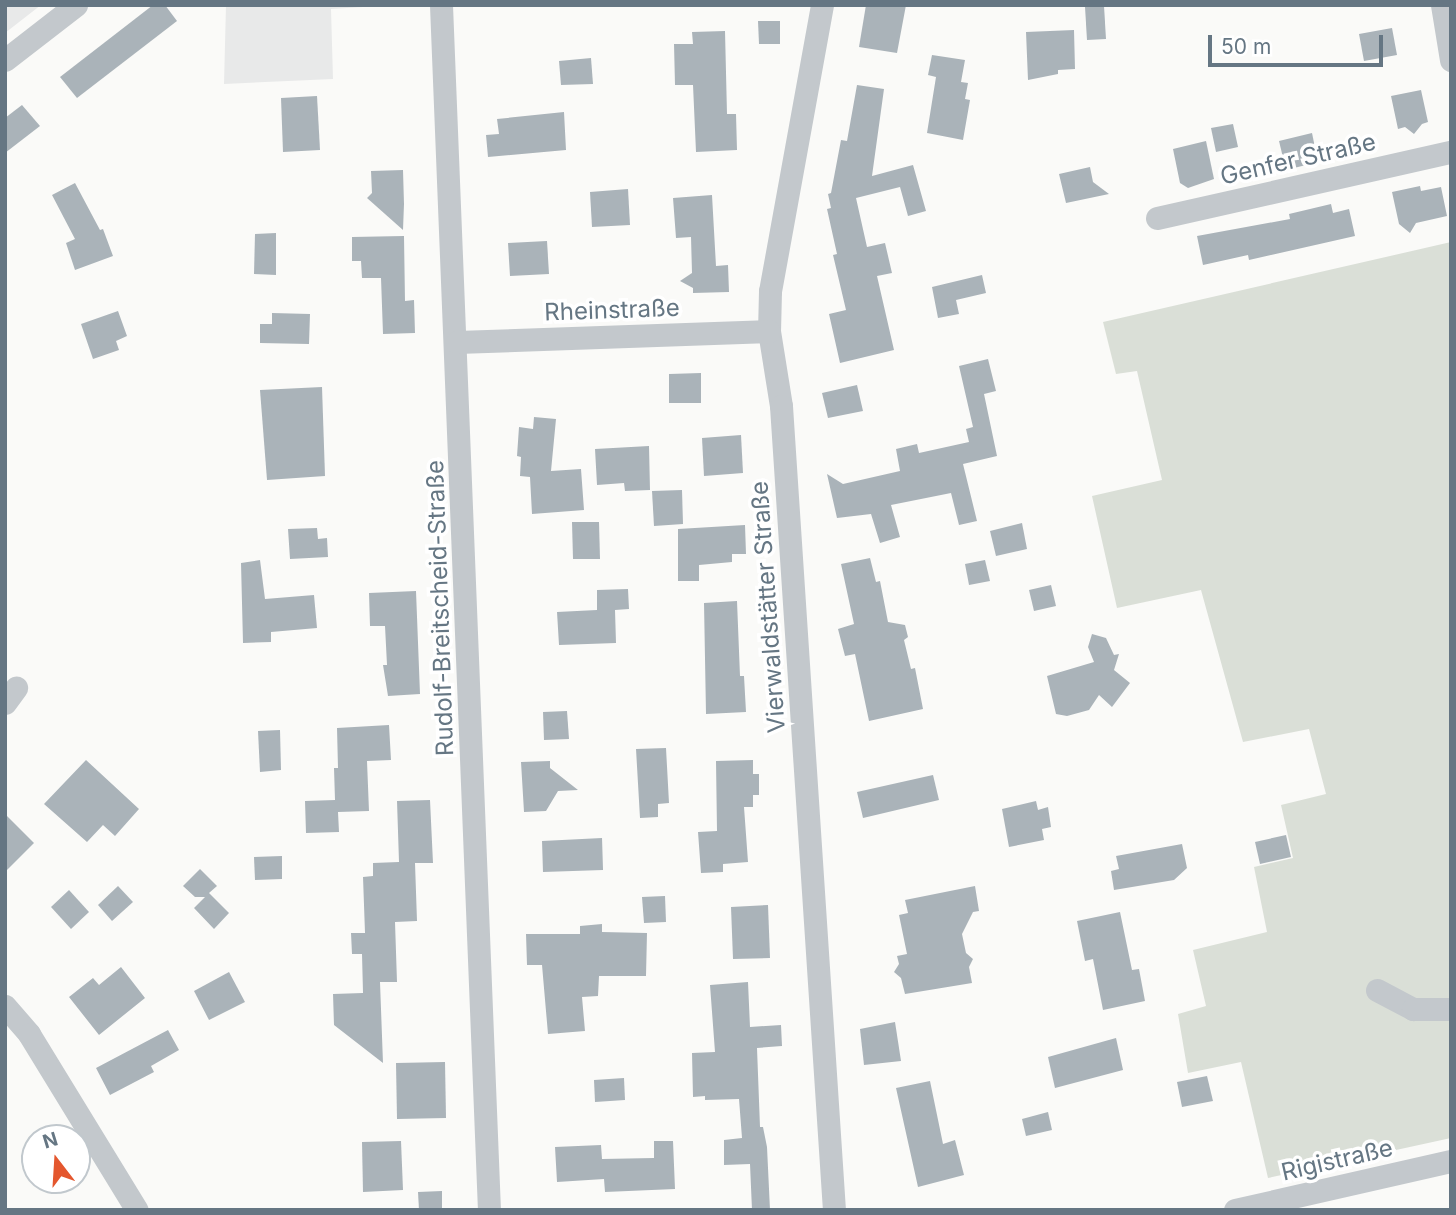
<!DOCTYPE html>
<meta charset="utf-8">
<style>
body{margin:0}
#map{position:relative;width:1456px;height:1215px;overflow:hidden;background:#fafaf8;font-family:Inter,sans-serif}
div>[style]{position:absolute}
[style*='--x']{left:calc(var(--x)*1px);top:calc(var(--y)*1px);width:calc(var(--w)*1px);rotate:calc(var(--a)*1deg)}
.built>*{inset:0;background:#e8e9e9}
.green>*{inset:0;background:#dadfd7}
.building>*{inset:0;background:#aab3b9}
.minor>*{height:23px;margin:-11.5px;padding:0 11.5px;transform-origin:11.5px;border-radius:11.5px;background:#c3c8cc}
span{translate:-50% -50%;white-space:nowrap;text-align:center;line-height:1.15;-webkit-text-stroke:7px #fff;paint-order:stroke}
.street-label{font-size:24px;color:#657683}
.frame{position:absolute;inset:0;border:7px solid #657683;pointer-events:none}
.north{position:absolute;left:21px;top:1124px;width:70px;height:70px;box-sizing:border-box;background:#fff;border:2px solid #c1c8cd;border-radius:50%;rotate:343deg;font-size:19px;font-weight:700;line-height:28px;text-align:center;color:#657683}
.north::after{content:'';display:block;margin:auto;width:24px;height:32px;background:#e4572e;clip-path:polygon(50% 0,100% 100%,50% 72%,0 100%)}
.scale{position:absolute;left:1208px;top:35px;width:175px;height:32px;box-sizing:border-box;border:4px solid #657683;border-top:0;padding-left:9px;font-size:21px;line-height:24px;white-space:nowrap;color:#657683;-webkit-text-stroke:5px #fff;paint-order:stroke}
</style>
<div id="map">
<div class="built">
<i style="clip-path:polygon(5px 5px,41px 5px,5px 33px)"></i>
<i style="clip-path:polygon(226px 5px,363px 5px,363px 7px,331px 9px,333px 79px,224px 84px)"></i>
</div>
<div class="green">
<i style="clip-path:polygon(1451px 242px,1451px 1138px,1268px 1178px,1241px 1062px,1188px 1073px,1178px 1014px,1206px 1006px,1193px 950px,1267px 932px,1254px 867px,1293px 858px,1281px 805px,1326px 794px,1309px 729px,1243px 742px,1201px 590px,1117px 608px,1092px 496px,1162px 480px,1137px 371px,1116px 374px,1103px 322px)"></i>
</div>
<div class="building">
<i style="clip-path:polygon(153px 5px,165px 5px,177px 21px,77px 98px,60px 77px)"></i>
<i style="clip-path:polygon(866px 5px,906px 5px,897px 53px,859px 47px)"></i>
<i style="clip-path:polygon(1104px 6px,1106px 39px,1087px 40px,1085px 7px)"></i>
<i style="clip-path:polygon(758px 21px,780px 21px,780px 44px,759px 44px)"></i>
<i style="clip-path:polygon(1392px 28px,1397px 55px,1364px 61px,1359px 34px)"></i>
<i style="clip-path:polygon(1074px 30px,1075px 69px,1058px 70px,1058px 74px,1028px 80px,1026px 32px)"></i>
<i style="clip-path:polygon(725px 31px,727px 114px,736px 114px,737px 150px,696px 152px,693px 85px,675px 85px,674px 44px,693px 44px,692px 32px)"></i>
<i style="clip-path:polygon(932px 55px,965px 60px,961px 82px,968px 83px,965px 99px,970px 100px,963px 140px,927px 133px,936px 77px,928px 75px)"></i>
<i style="clip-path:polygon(591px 58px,593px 84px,561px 85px,559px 61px)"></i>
<i style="clip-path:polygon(857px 85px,884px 89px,872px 176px,913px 165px,926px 211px,908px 216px,900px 187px,856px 198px,867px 247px,885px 243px,892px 273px,877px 276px,894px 350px,840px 363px,829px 314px,846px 310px,833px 255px,837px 254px,827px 209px,831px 208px,828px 194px,831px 193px,841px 140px,847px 141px)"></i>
<i style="clip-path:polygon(1421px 90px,1428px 122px,1422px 124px,1414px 134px,1405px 127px,1398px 129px,1391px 96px)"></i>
<i style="clip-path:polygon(317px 96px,320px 150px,283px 152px,281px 98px)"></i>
<i style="clip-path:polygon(22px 105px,40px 126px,5px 153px,5px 118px)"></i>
<i style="clip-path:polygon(564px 112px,566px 150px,488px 157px,486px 135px,499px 134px,497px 119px)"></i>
<i style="clip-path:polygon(1233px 124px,1238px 147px,1216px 152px,1211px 128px)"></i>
<i style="clip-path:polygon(1312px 133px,1318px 162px,1286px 170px,1279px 141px)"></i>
<i style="clip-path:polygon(1206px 141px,1214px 179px,1188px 188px,1180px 183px,1173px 149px)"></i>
<i style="clip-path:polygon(1090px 167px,1093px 182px,1109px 194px,1066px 203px,1059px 174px)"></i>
<i style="clip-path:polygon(403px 170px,404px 204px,403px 230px,367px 198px,372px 193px,371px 171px)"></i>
<i style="clip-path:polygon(75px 183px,100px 230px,103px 229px,113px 256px,75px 270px,66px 243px,75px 239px,52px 195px)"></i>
<i style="clip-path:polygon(1420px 186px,1421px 191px,1441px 187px,1447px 216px,1416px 223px,1410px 233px,1399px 224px,1392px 192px)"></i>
<i style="clip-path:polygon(628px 189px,630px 225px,592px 227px,590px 192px)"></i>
<i style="clip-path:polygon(712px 195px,716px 266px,728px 265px,729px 292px,693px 293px,693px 288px,680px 281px,692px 273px,691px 237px,676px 238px,673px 198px)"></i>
<i style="clip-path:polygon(1331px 204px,1333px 213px,1349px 209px,1355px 236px,1249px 260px,1248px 255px,1203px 265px,1197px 236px,1290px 219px,1289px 214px)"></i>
<i style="clip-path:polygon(276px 233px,276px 275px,254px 274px,255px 234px)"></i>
<i style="clip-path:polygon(404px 236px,405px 301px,414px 300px,415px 333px,383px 334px,381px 278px,362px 278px,361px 261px,352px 261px,352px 237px)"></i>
<i style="clip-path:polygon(547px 241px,549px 274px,510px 276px,508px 243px)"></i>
<i style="clip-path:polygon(982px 275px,986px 293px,956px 300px,959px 314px,938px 318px,932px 287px)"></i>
<i style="clip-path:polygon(118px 311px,127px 336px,116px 341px,119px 350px,93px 359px,81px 324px)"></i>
<i style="clip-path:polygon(272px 313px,310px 314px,309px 344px,260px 343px,260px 324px,272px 324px)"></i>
<i style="clip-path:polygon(988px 359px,996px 391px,984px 394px,997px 456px,963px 464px,977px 521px,959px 525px,951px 493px,891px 505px,900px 537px,880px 543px,871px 514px,837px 518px,827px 474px,843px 484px,900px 471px,896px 449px,917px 444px,919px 453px,969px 442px,966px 429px,973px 427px,959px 366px)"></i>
<i style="clip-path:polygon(701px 373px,701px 403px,669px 403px,669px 374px)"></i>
<i style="clip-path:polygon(857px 385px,863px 411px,828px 418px,822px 393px)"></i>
<i style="clip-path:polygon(322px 387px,325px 476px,267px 480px,260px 390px)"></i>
<i style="clip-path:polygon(534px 417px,556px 419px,551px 471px,581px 469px,584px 510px,532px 514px,530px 477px,520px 476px,521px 457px,517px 456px,519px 427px,533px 429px)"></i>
<i style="clip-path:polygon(741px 435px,743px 473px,704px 476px,702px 438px)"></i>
<i style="clip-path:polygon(649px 446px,650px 490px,625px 491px,624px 483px,597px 485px,595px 449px)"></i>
<i style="clip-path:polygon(682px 490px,683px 524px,654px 526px,652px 491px)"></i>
<i style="clip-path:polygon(572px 522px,599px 522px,600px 559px,573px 559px)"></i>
<i style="clip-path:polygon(1022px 523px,1027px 549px,996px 556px,990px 531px)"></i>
<i style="clip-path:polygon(745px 525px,746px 554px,732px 554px,732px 562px,699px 565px,699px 581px,678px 581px,678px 529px)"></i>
<i style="clip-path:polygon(317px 528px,318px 539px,327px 538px,328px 557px,290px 559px,288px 529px)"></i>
<i style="clip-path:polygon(870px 558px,876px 582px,880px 581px,888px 622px,905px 625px,908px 637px,904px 640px,911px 669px,915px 668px,923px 709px,869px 721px,855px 654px,845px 656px,838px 629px,854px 624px,841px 564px)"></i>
<i style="clip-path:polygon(260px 560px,265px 599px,314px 595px,317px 628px,271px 632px,271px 642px,243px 643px,241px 563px)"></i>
<i style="clip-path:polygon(985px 560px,990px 581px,969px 585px,965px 564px)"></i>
<i style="clip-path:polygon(1051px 585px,1056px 606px,1034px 611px,1029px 590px)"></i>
<i style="clip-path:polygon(628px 589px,629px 609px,615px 610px,616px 643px,559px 645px,557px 612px,597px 610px,597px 590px)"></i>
<i style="clip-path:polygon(416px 591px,420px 694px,388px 696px,383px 665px,387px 665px,385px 626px,370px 626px,369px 593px)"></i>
<i style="clip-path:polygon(737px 601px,740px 676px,744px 676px,746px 712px,706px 714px,704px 603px)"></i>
<i style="clip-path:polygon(1092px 634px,1106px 638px,1114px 655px,1119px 654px,1114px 670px,1130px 683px,1112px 707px,1099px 695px,1089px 710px,1067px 716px,1056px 714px,1047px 676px,1094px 662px,1088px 647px)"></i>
<i style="clip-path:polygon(567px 711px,569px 739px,544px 740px,543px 712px)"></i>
<i style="clip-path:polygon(389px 725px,391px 760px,367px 761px,369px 811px,338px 812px,339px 832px,306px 833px,305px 801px,335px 800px,334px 768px,338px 768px,337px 728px)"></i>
<i style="clip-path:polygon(280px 730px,281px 770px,260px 772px,258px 731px)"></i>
<i style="clip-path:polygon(666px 748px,669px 803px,658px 804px,658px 817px,640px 818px,636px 749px)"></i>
<i style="clip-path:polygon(86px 760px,139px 809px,115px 836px,103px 825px,87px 842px,44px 804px)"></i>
<i style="clip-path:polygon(753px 760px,753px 774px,759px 774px,759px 795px,753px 795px,753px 807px,744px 807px,748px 862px,723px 864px,723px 872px,701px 873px,698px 832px,717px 831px,716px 761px)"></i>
<i style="clip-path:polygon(550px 761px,550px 768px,578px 790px,558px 791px,546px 811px,524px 812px,521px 762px)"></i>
<i style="clip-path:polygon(933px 775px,939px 800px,863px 818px,857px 792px)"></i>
<i style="clip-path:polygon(430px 800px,433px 863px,415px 863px,417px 921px,395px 922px,397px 982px,380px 982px,383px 1063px,334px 1025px,333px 994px,363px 993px,362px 954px,352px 954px,351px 933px,365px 933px,363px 877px,373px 876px,373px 863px,399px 862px,397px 801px)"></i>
<i style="clip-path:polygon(1036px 801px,1038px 810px,1048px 807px,1051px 827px,1042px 829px,1044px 840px,1009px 847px,1002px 809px)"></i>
<i style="clip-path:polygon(5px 814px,34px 843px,5px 872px)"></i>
<i style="clip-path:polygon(1286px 835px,1291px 857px,1260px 864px,1255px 842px)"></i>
<i style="clip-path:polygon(602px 838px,603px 870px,543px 872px,542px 841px)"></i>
<i style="clip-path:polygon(1182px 844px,1187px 868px,1174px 880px,1114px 890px,1111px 871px,1119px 869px,1116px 856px)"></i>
<i style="clip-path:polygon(282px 856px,282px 879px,255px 880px,254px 857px)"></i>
<i style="clip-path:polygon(200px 869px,217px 886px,209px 893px,229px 913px,214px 929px,194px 908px,205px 897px,195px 897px,183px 886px)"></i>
<i style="clip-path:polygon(118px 886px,133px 902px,112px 921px,98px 905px)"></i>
<i style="clip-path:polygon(975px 886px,979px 911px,973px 912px,962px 934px,966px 953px,973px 959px,969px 967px,972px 983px,905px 994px,901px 978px,894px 972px,899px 964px,897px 956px,907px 954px,899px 915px,908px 913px,905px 900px)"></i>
<i style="clip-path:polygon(69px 890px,89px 912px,71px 929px,51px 907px)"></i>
<i style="clip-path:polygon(665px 896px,666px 922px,644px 923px,642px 897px)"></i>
<i style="clip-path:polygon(768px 905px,770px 958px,733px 959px,731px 907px)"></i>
<i style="clip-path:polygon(1120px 912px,1132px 970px,1139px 969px,1145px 1001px,1103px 1010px,1093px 959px,1085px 961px,1077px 921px)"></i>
<i style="clip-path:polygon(602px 924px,602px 932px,647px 933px,646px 976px,599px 976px,598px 996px,582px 997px,585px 1031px,548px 1034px,542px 965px,527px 965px,526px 934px,580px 934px,580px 926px)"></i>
<i style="clip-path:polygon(121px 967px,145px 998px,99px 1035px,69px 997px,93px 978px,99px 985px)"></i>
<i style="clip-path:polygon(229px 972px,245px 1002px,209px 1020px,194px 991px)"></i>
<i style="clip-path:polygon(748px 982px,750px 1027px,781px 1025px,782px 1046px,757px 1048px,760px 1127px,763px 1127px,767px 1147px,770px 1210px,752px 1210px,750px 1164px,724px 1165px,724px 1140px,742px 1138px,739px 1099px,705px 1100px,705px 1096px,693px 1097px,692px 1053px,715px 1052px,710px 985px)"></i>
<i style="clip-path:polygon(895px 1022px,901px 1061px,864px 1065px,860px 1029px)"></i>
<i style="clip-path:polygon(168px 1030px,179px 1050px,151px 1066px,154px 1072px,110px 1095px,96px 1068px)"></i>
<i style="clip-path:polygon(1116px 1038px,1123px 1070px,1055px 1088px,1048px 1057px)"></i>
<i style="clip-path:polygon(445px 1062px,446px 1118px,397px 1119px,396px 1063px)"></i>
<i style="clip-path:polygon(1207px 1076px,1213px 1101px,1182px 1107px,1177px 1082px)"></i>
<i style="clip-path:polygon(624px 1078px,625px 1100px,595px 1102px,594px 1080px)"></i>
<i style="clip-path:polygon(930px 1081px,943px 1144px,955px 1140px,964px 1175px,918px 1187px,896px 1088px)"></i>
<i style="clip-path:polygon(1048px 1112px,1052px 1130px,1026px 1136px,1022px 1119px)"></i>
<i style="clip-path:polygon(401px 1141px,403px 1190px,363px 1192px,362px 1142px)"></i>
<i style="clip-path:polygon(654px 1141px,673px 1141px,675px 1189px,605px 1192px,604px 1179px,557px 1182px,555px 1147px,601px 1145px,602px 1159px,654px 1158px)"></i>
<i style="clip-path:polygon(442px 1191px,442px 1210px,419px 1210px,418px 1192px)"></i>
</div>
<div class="minor">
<i style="--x:441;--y:5;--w:1206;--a:87.72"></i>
<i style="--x:822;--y:5;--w:291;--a:100.3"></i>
<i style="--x:770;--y:291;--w:40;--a:91.4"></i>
<i style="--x:769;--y:331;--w:76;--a:80.9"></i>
<i style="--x:781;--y:406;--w:806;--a:86.23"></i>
<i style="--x:1442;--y:5;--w:56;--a:80.7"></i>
<i style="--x:5;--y:60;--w:90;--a:-37.8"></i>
<i style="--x:1157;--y:218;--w:301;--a:-12.7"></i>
<i style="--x:457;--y:342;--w:312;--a:-2"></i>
<i style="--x:5;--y:703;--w:19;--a:-54"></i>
<i style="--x:1377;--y:990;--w:41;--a:27.8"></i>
<i style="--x:1413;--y:1009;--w:38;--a:0"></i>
<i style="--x:5;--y:1006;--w:37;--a:49"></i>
<i style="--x:29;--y:1034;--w:206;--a:58.5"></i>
<i style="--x:1235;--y:1210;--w:221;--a:-12.8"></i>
</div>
<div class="street-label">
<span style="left:1298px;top:159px;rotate:-13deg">Genfer Straße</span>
<span style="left:612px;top:310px;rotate:-2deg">Rheinstraße</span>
<span style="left:768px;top:607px;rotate:-94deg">Vierwaldstätter Straße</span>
<span style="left:440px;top:608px;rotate:-92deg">Rudolf-Breitscheid-Straße</span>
<span style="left:1337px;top:1160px;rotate:-13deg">Rigistraße</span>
</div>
<div class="frame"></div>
<div class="north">N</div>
<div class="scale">50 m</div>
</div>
